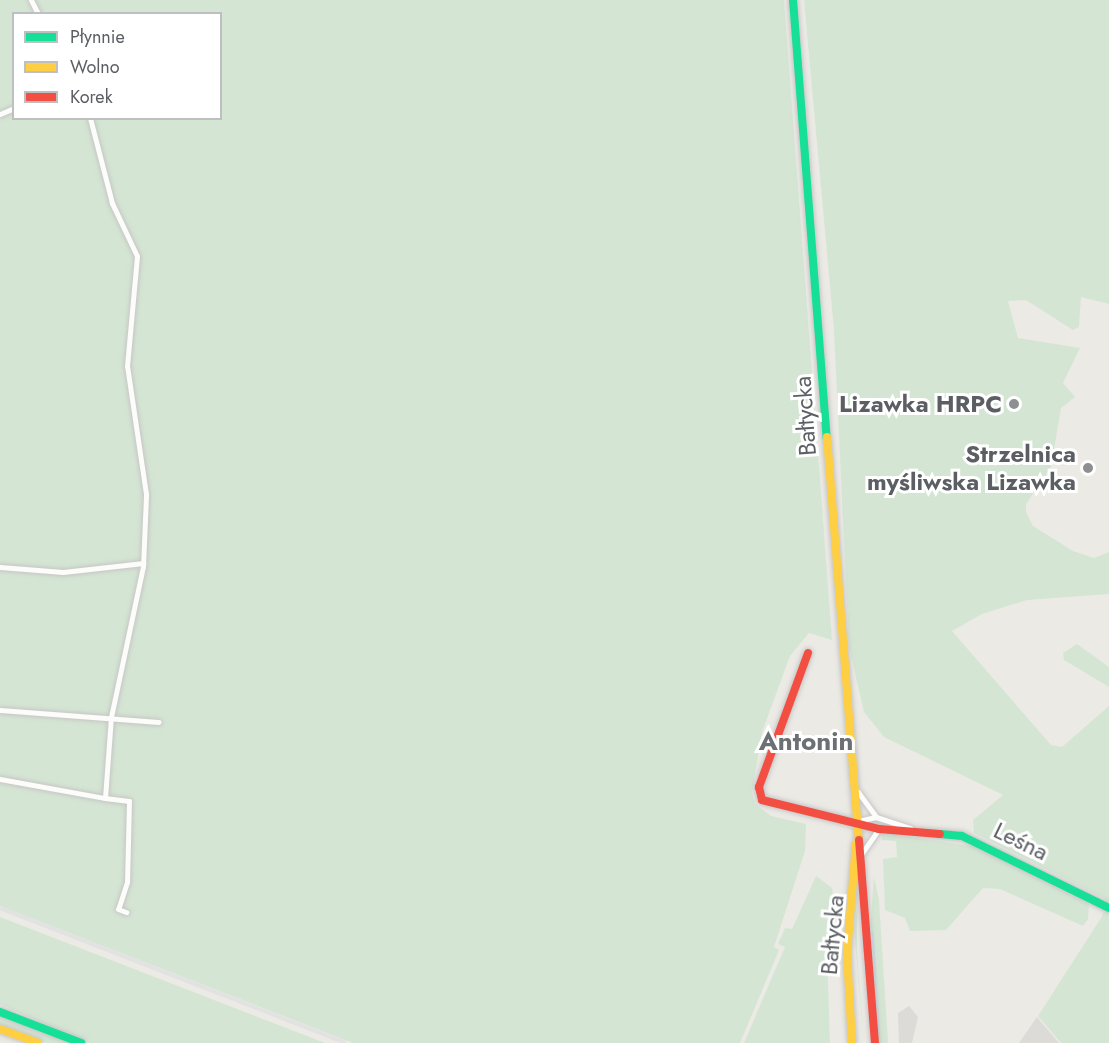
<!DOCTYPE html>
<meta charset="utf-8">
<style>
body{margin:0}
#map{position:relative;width:1109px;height:1043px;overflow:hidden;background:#ebeae5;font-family:Jost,sans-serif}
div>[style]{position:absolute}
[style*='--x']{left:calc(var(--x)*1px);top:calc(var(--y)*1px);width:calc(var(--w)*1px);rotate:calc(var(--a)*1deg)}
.industrial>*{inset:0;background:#dcdbd7}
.green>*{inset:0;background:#d4e6d3}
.stream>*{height:1.5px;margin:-0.75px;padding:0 0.75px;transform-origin:0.75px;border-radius:0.75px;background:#bdd8f2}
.roads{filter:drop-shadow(0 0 2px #c7c6c6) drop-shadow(0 0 2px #c7c6c6)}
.street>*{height:5px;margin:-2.5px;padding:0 2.5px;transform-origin:2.5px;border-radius:2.5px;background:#fcfcfb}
.fast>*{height:8px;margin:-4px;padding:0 4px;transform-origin:4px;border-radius:4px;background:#16e098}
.slow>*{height:8px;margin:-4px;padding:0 4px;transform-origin:4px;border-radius:4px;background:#ffcf43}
.jam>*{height:8px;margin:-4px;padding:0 4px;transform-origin:4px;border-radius:4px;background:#f24e42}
.rail>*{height:4px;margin-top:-2px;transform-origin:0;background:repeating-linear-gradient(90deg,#fff 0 4.5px,#e2e2e2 0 9px);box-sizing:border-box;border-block:2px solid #e2e2e2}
.dots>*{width:16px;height:16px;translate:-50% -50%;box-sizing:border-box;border:3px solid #fff;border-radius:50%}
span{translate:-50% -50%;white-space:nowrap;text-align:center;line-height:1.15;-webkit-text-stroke:6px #fff;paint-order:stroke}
.poi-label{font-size:24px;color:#5b5e63;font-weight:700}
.right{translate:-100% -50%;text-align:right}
.street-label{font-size:24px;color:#5b5e63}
.neighbourhood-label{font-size:26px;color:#6c7075;font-weight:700}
.legend{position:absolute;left:12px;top:12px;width:210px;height:108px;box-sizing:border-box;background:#fff;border:2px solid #bdbfc1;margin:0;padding:8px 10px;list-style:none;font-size:18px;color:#5b5e63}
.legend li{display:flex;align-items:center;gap:12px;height:30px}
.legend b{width:30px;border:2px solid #bdbfc1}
</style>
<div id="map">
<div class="industrial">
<i style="clip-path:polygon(909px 1006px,918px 1017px,912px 1043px,899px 1043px,898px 1013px)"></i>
<i style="clip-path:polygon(1037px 1017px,1059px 1043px,1019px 1043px)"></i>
</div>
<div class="green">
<i style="clip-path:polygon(evenodd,0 0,784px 0,832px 640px,809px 633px,790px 656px,762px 732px,752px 792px,755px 804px,771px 816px,806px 824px,805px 851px,774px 947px,779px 950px,740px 1043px,353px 1043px,0 906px,0 0,14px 14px,220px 14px,220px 118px,14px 118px,14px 14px)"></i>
<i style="clip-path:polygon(804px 0,1109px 0,1109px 304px,1081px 297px,1079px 327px,1073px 330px,1026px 300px,1008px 301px,1018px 338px,1080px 348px,1063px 383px,1075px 397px,1061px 408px,1051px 467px,1026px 504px,1026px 512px,1033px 526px,1073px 551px,1094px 558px,1109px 552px,1109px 594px,1027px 600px,982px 614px,952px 631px,1051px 745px,1062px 747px,1109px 706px,1109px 1043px,1061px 1043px,1038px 1016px,1101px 918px,1108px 904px,1104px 898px,974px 833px,973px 820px,1003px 795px,884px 737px,864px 712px,849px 647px,834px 330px)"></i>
<i style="clip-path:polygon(1077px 644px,1109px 667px,1109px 687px,1064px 660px,1063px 653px)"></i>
<i style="clip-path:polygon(882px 833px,978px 847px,1089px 904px,1088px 919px,1083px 926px,1000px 889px,983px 888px,946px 930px,910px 931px,905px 918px,885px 910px,883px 859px,897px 857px,896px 841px,882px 840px)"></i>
<i style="clip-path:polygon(816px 876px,832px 888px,836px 917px,827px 956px,830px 1043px,744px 1043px,785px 947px,778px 944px,785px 928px,792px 929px)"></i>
<i style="clip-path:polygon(874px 877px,879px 900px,888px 1043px,878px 1043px,870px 932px)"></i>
<i style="clip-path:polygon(857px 909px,857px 952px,864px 1043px,854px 930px)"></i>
<i style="clip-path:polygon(0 917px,325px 1043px,90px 1043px,72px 1036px,0 1004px)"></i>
<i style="clip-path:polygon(0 1016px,72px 1043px,47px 1043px,0 1025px)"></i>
</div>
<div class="stream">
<i style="--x:873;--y:933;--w:110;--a:86.4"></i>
</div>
<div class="roads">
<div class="street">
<i style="--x:31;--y:0;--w:16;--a:63"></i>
<i style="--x:0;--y:114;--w:15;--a:-23"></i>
<i style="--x:0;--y:567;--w:63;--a:4.5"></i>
<i style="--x:63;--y:572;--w:81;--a:-6.4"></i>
<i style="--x:0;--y:710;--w:159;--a:4.3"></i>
<i style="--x:0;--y:779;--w:107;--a:10.3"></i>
<i style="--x:105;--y:798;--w:81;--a:-85.8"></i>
<i style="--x:111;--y:717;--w:153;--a:-78"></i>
<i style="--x:143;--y:567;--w:73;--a:-87.6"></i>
<i style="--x:146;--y:494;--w:129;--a:-98.4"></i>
<i style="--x:127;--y:366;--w:110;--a:-84.8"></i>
<i style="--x:137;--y:256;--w:59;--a:-115.3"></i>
<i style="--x:112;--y:203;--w:88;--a:-104.5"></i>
<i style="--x:858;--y:792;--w:31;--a:54"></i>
<i style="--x:876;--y:817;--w:36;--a:18"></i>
<i style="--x:105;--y:798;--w:24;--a:7"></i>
<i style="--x:129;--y:801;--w:81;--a:91.4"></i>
<i style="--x:127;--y:882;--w:28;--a:108"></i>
<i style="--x:118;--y:909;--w:9;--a:21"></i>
<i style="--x:858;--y:821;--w:18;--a:-13"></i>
<i style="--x:862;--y:853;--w:29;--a:-55"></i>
</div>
<div class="fast">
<i style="--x:793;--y:0;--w:438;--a:85.6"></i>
<i style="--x:940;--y:834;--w:22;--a:5"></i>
<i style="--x:962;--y:836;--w:164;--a:26.1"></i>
<i style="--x:0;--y:1012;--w:87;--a:20.9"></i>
</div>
<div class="slow">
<i style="--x:827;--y:437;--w:404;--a:85.5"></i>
<i style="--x:0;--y:1029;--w:40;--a:20.2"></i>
<i style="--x:852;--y:1043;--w:90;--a:-93.2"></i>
<i style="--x:847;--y:953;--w:109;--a:-85.3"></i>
</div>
<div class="jam">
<i style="--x:808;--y:653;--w:143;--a:110.1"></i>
<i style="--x:759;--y:787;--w:13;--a:77"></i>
<i style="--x:762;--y:800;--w:121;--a:13.9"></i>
<i style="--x:879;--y:829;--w:61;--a:4.7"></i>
<i style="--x:859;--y:840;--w:204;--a:85.5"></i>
</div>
</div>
<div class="rail">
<i style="--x:0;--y:908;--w:371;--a:21.3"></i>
</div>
<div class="dots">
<i style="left:1014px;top:404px;background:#8d8f90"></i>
<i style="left:1088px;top:468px;background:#8d8f90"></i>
</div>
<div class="poi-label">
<span class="right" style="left:1002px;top:404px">Lizawka HRPC</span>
<span class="right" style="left:1076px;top:468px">Strzelnica<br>myśliwska Lizawka</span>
</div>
<div class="street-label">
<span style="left:805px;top:416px;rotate:-94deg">Bałtycka</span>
<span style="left:1021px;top:841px;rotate:26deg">Leśna</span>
<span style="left:832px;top:935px;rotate:-85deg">Bałtycka</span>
</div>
<div class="neighbourhood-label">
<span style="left:806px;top:742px">Antonin</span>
</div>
<ul class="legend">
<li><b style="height:8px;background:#16e098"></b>Płynnie</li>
<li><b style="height:8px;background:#ffcf43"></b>Wolno</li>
<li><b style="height:8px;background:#f24e42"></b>Korek</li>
</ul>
</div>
